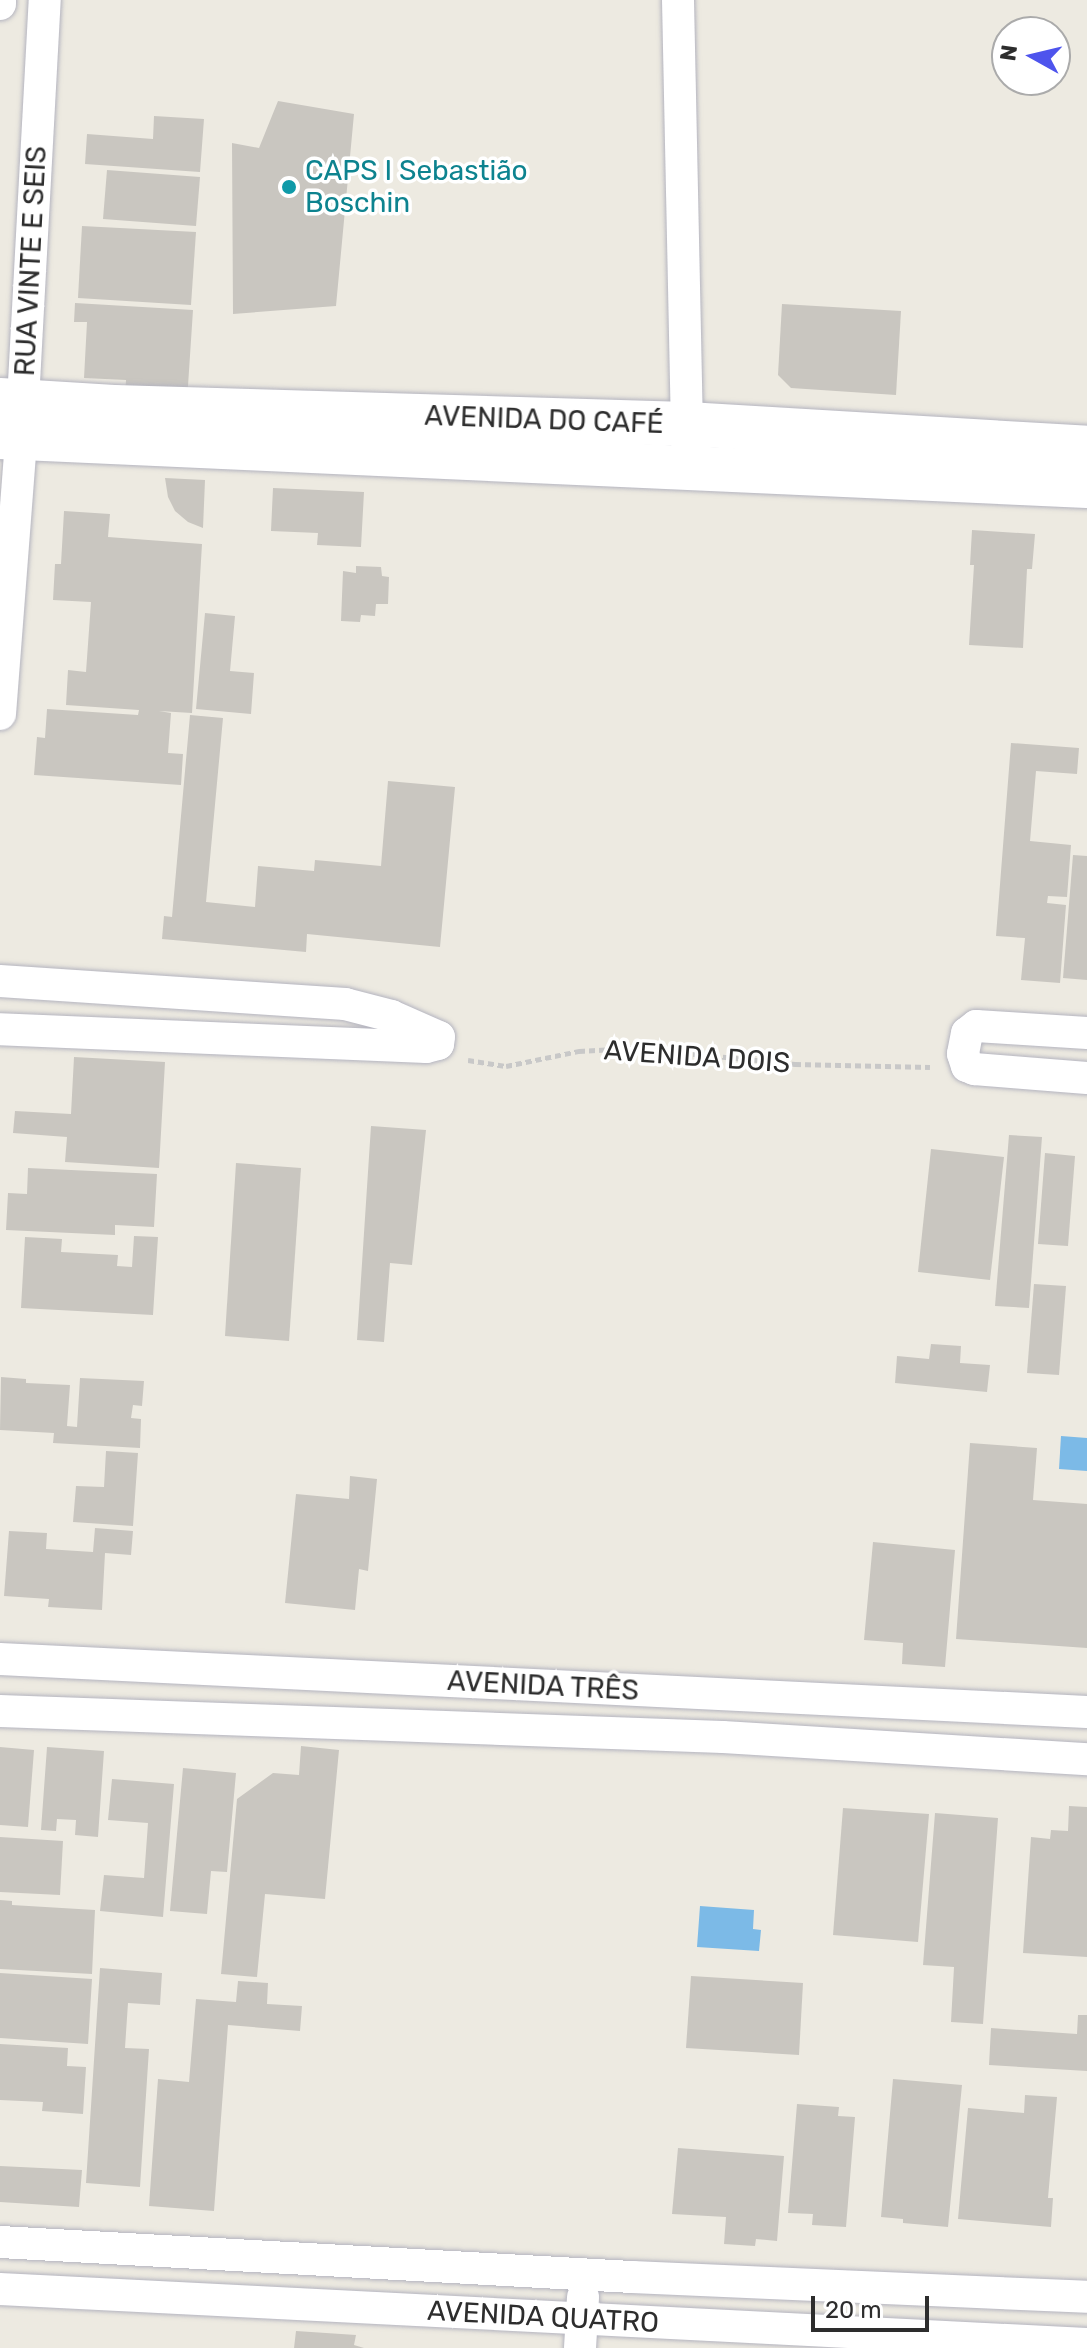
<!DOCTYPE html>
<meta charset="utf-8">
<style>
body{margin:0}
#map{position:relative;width:1087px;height:2348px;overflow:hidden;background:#edeae1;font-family:Rubik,sans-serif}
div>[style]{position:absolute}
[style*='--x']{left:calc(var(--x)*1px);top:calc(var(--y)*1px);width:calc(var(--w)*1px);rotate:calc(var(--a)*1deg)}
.water>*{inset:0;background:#7cbae7}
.building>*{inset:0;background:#c9c6c0}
.path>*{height:5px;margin-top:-2.5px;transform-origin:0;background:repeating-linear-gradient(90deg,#c8c8c8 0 6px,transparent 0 10px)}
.roads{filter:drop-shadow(0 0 2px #b4b4bf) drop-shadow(0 0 2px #b4b4bf)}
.street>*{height:32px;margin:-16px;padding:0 16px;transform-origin:16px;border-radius:16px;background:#fff}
.secondary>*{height:44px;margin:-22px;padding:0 22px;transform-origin:22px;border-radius:22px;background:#fff}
.dots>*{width:22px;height:22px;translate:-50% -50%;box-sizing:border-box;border:4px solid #fff;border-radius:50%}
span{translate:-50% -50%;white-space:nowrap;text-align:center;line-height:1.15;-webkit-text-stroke:7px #fff;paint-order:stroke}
.culture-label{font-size:28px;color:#0d838f}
.left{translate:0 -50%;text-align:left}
.street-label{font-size:28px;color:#2d2d2d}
.north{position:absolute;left:991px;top:16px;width:80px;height:80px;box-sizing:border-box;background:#fff;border:2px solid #ababab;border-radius:50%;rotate:278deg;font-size:22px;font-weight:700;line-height:32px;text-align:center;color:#2d2d2d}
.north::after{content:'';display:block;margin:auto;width:28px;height:36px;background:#4e54ed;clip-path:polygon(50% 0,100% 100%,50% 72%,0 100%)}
.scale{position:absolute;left:811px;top:2296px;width:118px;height:36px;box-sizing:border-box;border:4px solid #2d2d2d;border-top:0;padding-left:10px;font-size:24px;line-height:28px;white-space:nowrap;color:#2d2d2d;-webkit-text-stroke:6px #fff;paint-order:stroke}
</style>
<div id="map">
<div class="water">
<i style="clip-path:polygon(1061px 1436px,1087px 1438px,1087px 1471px,1059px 1469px)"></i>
<i style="clip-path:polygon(700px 1906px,754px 1910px,753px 1929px,761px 1930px,759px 1951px,697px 1947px)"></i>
</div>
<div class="building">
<i style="clip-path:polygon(278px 101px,354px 114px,336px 306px,233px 314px,232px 143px,259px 148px)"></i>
<i style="clip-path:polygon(154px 116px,204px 119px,200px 172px,85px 164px,87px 134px,153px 139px)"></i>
<i style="clip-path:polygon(107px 170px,200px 177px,196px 226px,103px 219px)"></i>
<i style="clip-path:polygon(82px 226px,196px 232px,191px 305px,78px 298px)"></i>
<i style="clip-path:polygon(75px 303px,193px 310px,187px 401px,125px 398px,126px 380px,84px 378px,87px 322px,74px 322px)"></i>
<i style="clip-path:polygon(782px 304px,901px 311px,896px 395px,791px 388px,778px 375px)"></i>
<i style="clip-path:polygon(165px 478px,205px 480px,203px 528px,188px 522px,175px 511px,168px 497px)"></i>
<i style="clip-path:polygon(273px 488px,364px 492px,361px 547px,317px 545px,318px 533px,271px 531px)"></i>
<i style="clip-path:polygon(64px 511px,110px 514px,108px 537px,202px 544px,192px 713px,159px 711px,171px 713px,168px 753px,183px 754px,181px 785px,34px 775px,37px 737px,45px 738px,47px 709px,138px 715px,139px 710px,66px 705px,68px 670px,86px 672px,91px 602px,53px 600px,55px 564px,61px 564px)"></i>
<i style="clip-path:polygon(972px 530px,1035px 534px,1032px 569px,1027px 569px,1023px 648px,969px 645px,974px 565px,970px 565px)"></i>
<i style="clip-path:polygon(356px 566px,381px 567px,382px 576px,389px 577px,388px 604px,376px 604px,375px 616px,361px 615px,360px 622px,341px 621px,343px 571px,356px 573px)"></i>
<i style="clip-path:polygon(205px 613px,235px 616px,230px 671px,254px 673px,251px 714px,196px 709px)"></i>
<i style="clip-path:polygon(190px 715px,223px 718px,206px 902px,255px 907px,258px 866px,314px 871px,315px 860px,381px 866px,388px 781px,455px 787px,440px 947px,307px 934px,306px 952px,162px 939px,164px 916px,172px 917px)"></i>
<i style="clip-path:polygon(1011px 743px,1079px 748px,1077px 774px,1036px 771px,1030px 841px,1071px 845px,1067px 897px,1048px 896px,1047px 903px,1066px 905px,1060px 983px,1021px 980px,1025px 938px,996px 936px)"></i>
<i style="clip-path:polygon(1073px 855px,1087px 856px,1087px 980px,1063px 978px)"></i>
<i style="clip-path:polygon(74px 1057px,165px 1062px,159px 1168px,65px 1162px,67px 1137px,13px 1133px,15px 1111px,71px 1114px)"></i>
<i style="clip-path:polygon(371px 1126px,426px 1130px,412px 1265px,390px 1263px,384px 1342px,357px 1340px)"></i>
<i style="clip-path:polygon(1009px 1135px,1042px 1137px,1029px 1308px,995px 1306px)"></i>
<i style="clip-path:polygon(931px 1149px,1004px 1157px,990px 1280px,918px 1272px)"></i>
<i style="clip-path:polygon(1045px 1153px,1075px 1156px,1068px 1246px,1038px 1244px)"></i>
<i style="clip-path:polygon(236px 1163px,301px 1168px,289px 1341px,225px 1336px)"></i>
<i style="clip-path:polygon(28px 1168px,157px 1174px,154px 1227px,115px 1225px,115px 1235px,6px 1230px,8px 1193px,27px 1194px)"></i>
<i style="clip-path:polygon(134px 1236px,158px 1237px,153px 1315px,21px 1308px,25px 1237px,62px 1239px,61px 1252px,118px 1255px,117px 1266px,132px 1267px)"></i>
<i style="clip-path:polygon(1034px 1284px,1066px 1286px,1059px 1375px,1027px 1373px)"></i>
<i style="clip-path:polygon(931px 1344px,961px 1346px,960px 1363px,990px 1365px,987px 1392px,895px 1383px,897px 1356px,929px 1359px)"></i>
<i style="clip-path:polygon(1px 1377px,26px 1379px,26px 1383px,70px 1385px,67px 1426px,77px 1427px,80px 1378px,144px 1381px,142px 1406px,133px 1405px,131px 1418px,141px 1419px,140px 1448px,53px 1443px,54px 1433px,0 1430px)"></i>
<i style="clip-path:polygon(970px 1443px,1037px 1448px,1033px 1500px,1087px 1504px,1087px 1648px,956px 1639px)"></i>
<i style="clip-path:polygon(106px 1451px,138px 1453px,133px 1526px,73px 1522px,76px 1486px,104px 1487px)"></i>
<i style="clip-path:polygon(350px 1476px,377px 1479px,368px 1571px,359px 1569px,355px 1610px,285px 1603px,296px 1494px,349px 1499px)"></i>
<i style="clip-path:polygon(95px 1528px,133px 1531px,131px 1555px,105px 1553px,102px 1610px,48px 1607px,49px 1599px,4px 1596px,9px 1531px,47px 1533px,46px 1549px,93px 1552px)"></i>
<i style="clip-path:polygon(873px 1542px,955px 1550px,945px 1667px,902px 1664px,903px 1643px,864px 1640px)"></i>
<i style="clip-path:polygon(301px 1746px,339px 1750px,325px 1899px,265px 1894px,257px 1977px,221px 1974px,237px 1799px,273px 1773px,299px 1775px)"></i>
<i style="clip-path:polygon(0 1747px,34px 1750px,28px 1827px,0 1825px)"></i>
<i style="clip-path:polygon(47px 1747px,104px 1751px,98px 1837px,75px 1835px,76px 1820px,57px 1819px,56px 1831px,41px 1830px)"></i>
<i style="clip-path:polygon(183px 1768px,236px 1773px,227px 1872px,211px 1871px,207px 1914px,170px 1911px)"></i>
<i style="clip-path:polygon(112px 1779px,174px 1784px,163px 1917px,100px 1911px,104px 1875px,144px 1878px,148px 1823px,108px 1820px)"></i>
<i style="clip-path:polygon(1069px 1806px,1087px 1807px,1087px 1957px,1023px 1953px,1031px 1837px,1050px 1839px,1051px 1830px,1068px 1831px)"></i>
<i style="clip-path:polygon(843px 1808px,929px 1814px,918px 1942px,833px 1935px)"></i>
<i style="clip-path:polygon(935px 1813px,998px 1818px,983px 2024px,951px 2022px,954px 1967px,923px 1965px)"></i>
<i style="clip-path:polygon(0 1837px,63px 1841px,60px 1895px,0 1892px)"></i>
<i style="clip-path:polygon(0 1900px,12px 1901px,12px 1905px,95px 1910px,92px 1974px,0 1969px)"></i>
<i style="clip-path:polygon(100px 1968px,162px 1973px,160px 2005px,128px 2003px,125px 2048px,149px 2049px,140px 2187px,86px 2183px)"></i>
<i style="clip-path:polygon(0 1973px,92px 1979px,88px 2044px,0 2038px)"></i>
<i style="clip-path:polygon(691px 1976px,803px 1983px,799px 2055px,686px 2048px)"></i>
<i style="clip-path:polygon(238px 1981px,268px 1983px,267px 2004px,302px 2006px,300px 2031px,228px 2025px,214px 2211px,149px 2206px,158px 2079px,189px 2082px,196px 1999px,236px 2002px)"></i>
<i style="clip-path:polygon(1078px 2015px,1087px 2015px,1087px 2071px,989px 2065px,991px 2028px,1077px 2034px)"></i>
<i style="clip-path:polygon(0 2044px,68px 2048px,67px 2066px,86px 2067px,83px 2114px,42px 2111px,43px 2102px,0 2100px)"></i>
<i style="clip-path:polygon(893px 2079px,962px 2085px,948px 2227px,903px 2223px,903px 2219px,881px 2217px)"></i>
<i style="clip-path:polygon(1025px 2095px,1057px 2097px,1048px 2198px,1053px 2198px,1051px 2227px,958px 2219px,968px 2108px,1024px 2113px)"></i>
<i style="clip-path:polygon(797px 2104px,839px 2107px,838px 2116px,855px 2117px,846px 2227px,812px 2225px,813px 2214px,788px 2213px)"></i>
<i style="clip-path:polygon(678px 2148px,784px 2156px,777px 2241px,756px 2239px,755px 2246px,724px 2244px,726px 2217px,672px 2214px)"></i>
<i style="clip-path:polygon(0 2166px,82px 2170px,79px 2207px,0 2202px)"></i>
<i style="clip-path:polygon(296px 2331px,356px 2335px,354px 2345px,364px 2348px,294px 2348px)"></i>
</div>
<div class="path">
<i style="--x:468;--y:1060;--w:38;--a:9"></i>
<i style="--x:506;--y:1066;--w:75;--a:-11.6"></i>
<i style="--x:579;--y:1051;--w:54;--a:-3.2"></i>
<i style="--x:633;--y:1048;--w:163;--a:5.6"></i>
<i style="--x:795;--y:1064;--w:135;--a:1.3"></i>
</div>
<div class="roads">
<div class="street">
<i style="--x:678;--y:0;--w:446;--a:88.8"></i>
<i style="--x:0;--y:4;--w:4;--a:-90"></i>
<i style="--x:0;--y:714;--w:277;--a:-85.6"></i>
<i style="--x:21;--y:438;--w:439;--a:-86.9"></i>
<i style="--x:0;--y:981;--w:346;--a:3.8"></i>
<i style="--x:345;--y:1004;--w:48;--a:14.6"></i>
<i style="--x:391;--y:1016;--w:52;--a:23.6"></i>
<i style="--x:439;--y:1037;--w:7;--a:98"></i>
<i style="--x:438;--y:1044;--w:12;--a:166"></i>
<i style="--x:426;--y:1047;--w:426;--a:-177.6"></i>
<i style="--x:1087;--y:1033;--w:111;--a:-176.4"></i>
<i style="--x:976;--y:1026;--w:11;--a:142"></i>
<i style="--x:967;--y:1033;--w:21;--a:101"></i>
<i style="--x:963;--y:1054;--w:13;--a:72"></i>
<i style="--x:967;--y:1066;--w:8;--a:23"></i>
<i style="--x:974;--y:1069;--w:113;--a:4.6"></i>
<i style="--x:0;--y:1659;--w:1088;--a:2.79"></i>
<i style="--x:0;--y:1711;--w:723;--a:2.06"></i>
<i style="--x:723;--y:1737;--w:365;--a:3.5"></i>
<i style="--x:0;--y:2242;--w:633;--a:3.17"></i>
<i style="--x:632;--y:2277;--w:455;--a:2.5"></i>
<i style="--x:0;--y:2289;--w:1088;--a:2.9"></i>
<i style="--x:580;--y:2348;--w:51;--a:-86.6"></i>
</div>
<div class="secondary">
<i style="--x:0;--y:400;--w:114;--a:3.5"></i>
<i style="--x:114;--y:407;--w:573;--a:1.7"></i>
<i style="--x:687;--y:424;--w:401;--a:3.4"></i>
<i style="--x:0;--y:437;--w:1088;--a:2.58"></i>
</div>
</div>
<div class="dots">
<i style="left:289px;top:187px;background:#0f9aa8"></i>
</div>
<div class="culture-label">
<span class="left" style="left:305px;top:187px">CAPS I Sebastião<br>Boschin</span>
</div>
<div class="street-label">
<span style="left:31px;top:261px;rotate:-87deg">RUA VINTE E SEIS</span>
<span style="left:544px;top:420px;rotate:2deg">AVENIDA DO CAFÉ</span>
<span style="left:697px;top:1057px;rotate:4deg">AVENIDA DOIS</span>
<span style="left:543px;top:1686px;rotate:3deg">AVENIDA TRÊS</span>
<span style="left:543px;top:2317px;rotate:3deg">AVENIDA QUATRO</span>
</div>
<div class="north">N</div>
<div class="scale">20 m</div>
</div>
